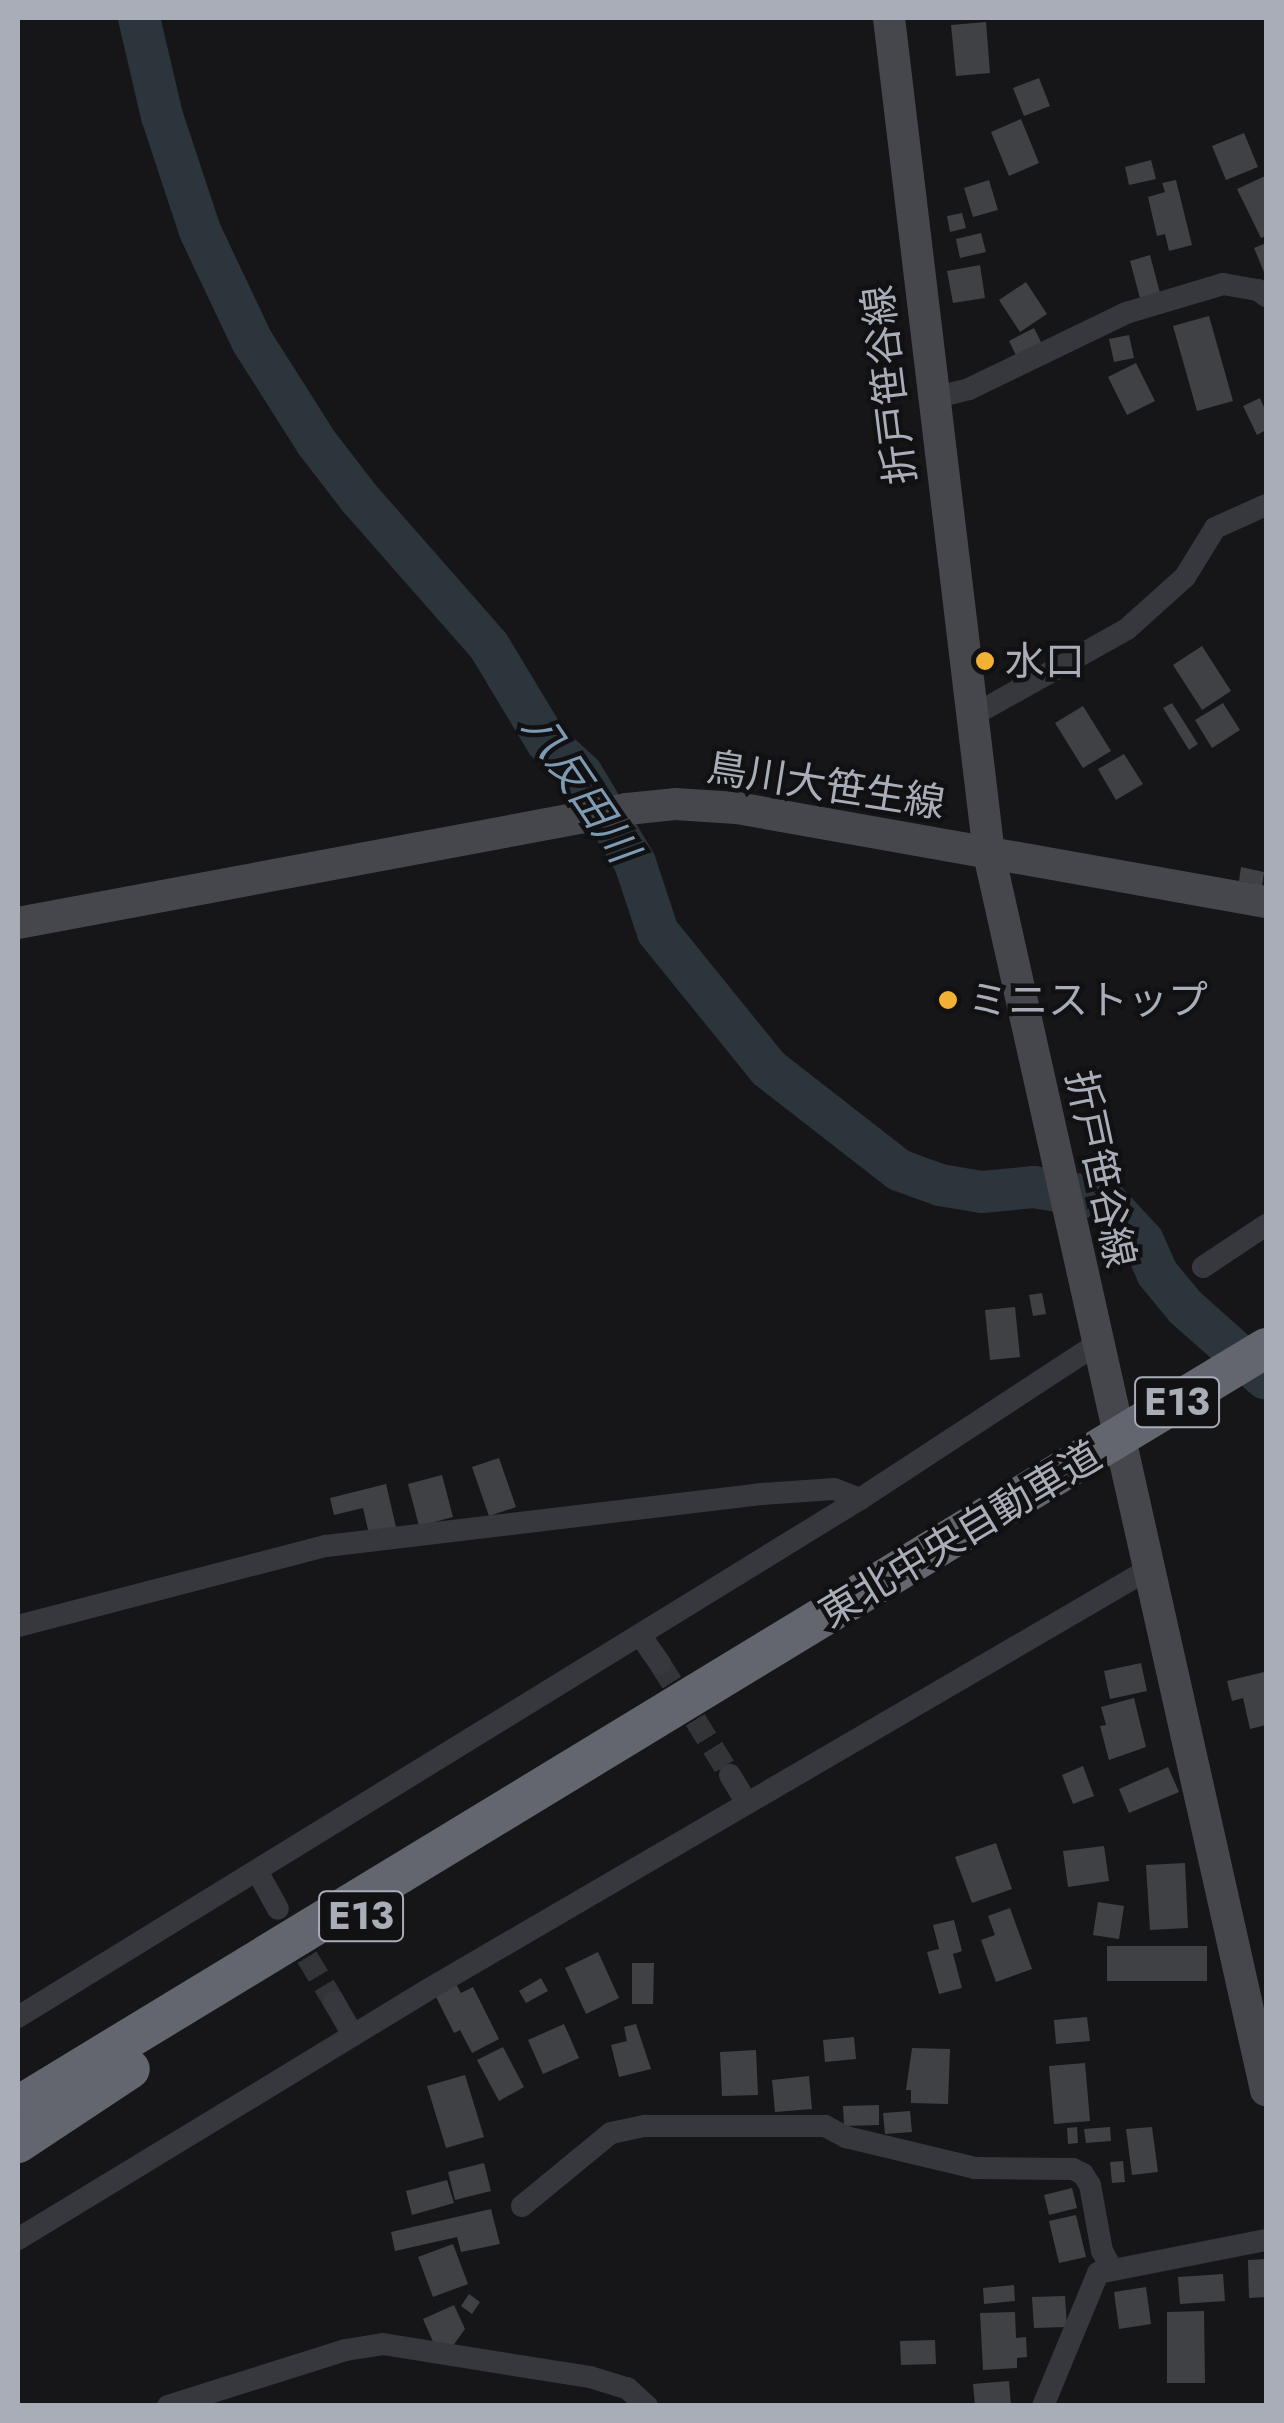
<!DOCTYPE html>
<meta charset="utf-8">
<style>
body{margin:0}
#map{position:relative;width:1284px;height:2423px;overflow:hidden;background:#161618;font-family:Jost,"Noto Sans JP",sans-serif}
div>[style]{position:absolute}
[style*='--x']{left:calc(var(--x)*1px);top:calc(var(--y)*1px);width:calc(var(--w)*1px);rotate:calc(var(--a)*1deg)}
.river>*{height:42px;margin:-21px;padding:0 21px;transform-origin:21px;border-radius:21px;background:#2c353c}
.building>*{inset:0;background:#404145}
.street-tunnel>*{height:22px;margin-top:-11px;transform-origin:0;background:repeating-linear-gradient(90deg,#333438 0 22px,transparent 0 33px)}
.street>*{height:22px;margin:-11px;padding:0 11px;transform-origin:11px;border-radius:11px;background:#37383d}
.secondary>*{height:32px;margin:-16px;padding:0 16px;transform-origin:16px;border-radius:16px;background:#45474d}
.highway>*{height:40px;margin:-20px;padding:0 20px;transform-origin:20px;border-radius:20px;background:#63666e}
.highway-bridge>*{height:40px;margin:-20px;padding:0 20px;transform-origin:20px;border-radius:20px;background:#63666e}
.dots>*{width:28px;height:28px;translate:-50% -50%;box-sizing:border-box;border:5px solid #111113;border-radius:50%}
span{translate:-50% -50%;white-space:nowrap;text-align:center;line-height:1.15;-webkit-text-stroke:9px #111113;paint-order:stroke}
.shield-label span{padding:2px 8px;background:#111113;border:2px solid;border-radius:8px;-webkit-text-stroke-width:0}
.shield-label{font-size:38px;color:#a8adb8;font-weight:700}
.street-label{font-size:40px;color:#a8adb8}
.poi-label{font-size:40px;color:#a8adb8}
.left{translate:0 -50%;text-align:left}
.water-label{font-size:42px;color:#7f9bb3;font-style:italic}
.frame{position:absolute;inset:0;border:20px solid #a8adb8;pointer-events:none}
</style>
<div id="map">
<div class="river">
<i style="--x:139;--y:18;--w:101;--a:76.8"></i>
<i style="--x:162;--y:116;--w:121;--a:71.7"></i>
<i style="--x:200;--y:231;--w:122;--a:64.7"></i>
<i style="--x:252;--y:341;--w:120;--a:57.6"></i>
<i style="--x:316;--y:442;--w:72;--a:52.3"></i>
<i style="--x:360;--y:499;--w:196;--a:48.7"></i>
<i style="--x:489;--y:646;--w:112;--a:58.9"></i>
<i style="--x:547;--y:742;--w:47;--a:42.4"></i>
<i style="--x:582;--y:774;--w:104;--a:59.2"></i>
<i style="--x:635;--y:863;--w:73;--a:71.6"></i>
<i style="--x:658;--y:932;--w:175;--a:51"></i>
<i style="--x:768;--y:1068;--w:166;--a:37.9"></i>
<i style="--x:899;--y:1170;--w:44;--a:20.1"></i>
<i style="--x:940;--y:1185;--w:43;--a:9.5"></i>
<i style="--x:982;--y:1192;--w:52;--a:-5.5"></i>
<i style="--x:1034;--y:1187;--w:71;--a:9.7"></i>
<i style="--x:1104;--y:1199;--w:57;--a:47.1"></i>
<i style="--x:1143;--y:1241;--w:35;--a:66"></i>
<i style="--x:1157;--y:1273;--w:44;--a:50.5"></i>
<i style="--x:1185;--y:1307;--w:108;--a:41.6"></i>
</div>
<div class="building">
<i style="clip-path:polygon(986px 22px,990px 73px,956px 76px,951px 25px)"></i>
<i style="clip-path:polygon(1039px 78px,1050px 106px,1024px 116px,1013px 88px)"></i>
<i style="clip-path:polygon(1021px 119px,1039px 163px,1009px 176px,991px 132px)"></i>
<i style="clip-path:polygon(1244px 133px,1258px 167px,1226px 180px,1212px 146px)"></i>
<i style="clip-path:polygon(1151px 160px,1156px 179px,1129px 185px,1125px 167px)"></i>
<i style="clip-path:polygon(1265px 176px,1266px 236px,1261px 238px,1237px 189px)"></i>
<i style="clip-path:polygon(989px 180px,998px 210px,973px 217px,964px 188px)"></i>
<i style="clip-path:polygon(1176px 180px,1192px 245px,1169px 251px,1165px 234px,1157px 236px,1148px 197px,1165px 192px,1162px 183px)"></i>
<i style="clip-path:polygon(962px 213px,966px 228px,950px 232px,947px 216px)"></i>
<i style="clip-path:polygon(981px 233px,986px 252px,960px 258px,956px 239px)"></i>
<i style="clip-path:polygon(1266px 243px,1266px 277px,1254px 248px)"></i>
<i style="clip-path:polygon(1150px 255px,1161px 297px,1141px 302px,1130px 261px)"></i>
<i style="clip-path:polygon(980px 265px,985px 298px,953px 303px,947px 271px)"></i>
<i style="clip-path:polygon(1026px 282px,1047px 314px,1020px 332px,999px 300px)"></i>
<i style="clip-path:polygon(1209px 316px,1233px 401px,1197px 411px,1173px 326px)"></i>
<i style="clip-path:polygon(1034px 328px,1042px 344px,1017px 357px,1009px 341px)"></i>
<i style="clip-path:polygon(1129px 335px,1134px 358px,1114px 362px,1109px 339px)"></i>
<i style="clip-path:polygon(1136px 363px,1155px 401px,1127px 415px,1108px 377px)"></i>
<i style="clip-path:polygon(1260px 398px,1266px 412px,1266px 430px,1257px 435px,1243px 406px)"></i>
<i style="clip-path:polygon(1202px 646px,1231px 691px,1202px 710px,1173px 665px)"></i>
<i style="clip-path:polygon(1172px 703px,1198px 744px,1189px 750px,1163px 708px)"></i>
<i style="clip-path:polygon(1223px 703px,1240px 730px,1212px 748px,1195px 720px)"></i>
<i style="clip-path:polygon(1083px 706px,1111px 751px,1083px 768px,1055px 723px)"></i>
<i style="clip-path:polygon(1124px 754px,1143px 784px,1116px 800px,1098px 769px)"></i>
<i style="clip-path:polygon(1241px 867px,1264px 872px,1262px 886px,1239px 881px)"></i>
<i style="clip-path:polygon(1042px 1293px,1046px 1314px,1033px 1316px,1029px 1295px)"></i>
<i style="clip-path:polygon(1015px 1307px,1020px 1357px,990px 1360px,985px 1310px)"></i>
<i style="clip-path:polygon(499px 1458px,516px 1507px,489px 1516px,472px 1467px)"></i>
<i style="clip-path:polygon(442px 1475px,453px 1517px,419px 1526px,408px 1484px)"></i>
<i style="clip-path:polygon(386px 1484px,396px 1527px,369px 1534px,363px 1508px,334px 1515px,330px 1498px)"></i>
<i style="clip-path:polygon(1141px 1663px,1147px 1691px,1110px 1699px,1104px 1671px)"></i>
<i style="clip-path:polygon(1264px 1672px,1266px 1725px,1250px 1729px,1243px 1698px,1232px 1701px,1227px 1681px)"></i>
<i style="clip-path:polygon(1134px 1698px,1146px 1747px,1109px 1760px,1100px 1726px,1106px 1725px,1101px 1707px)"></i>
<i style="clip-path:polygon(1083px 1766px,1094px 1796px,1073px 1804px,1062px 1775px)"></i>
<i style="clip-path:polygon(1168px 1767px,1179px 1792px,1129px 1813px,1119px 1789px)"></i>
<i style="clip-path:polygon(996px 1843px,1012px 1889px,972px 1903px,955px 1857px)"></i>
<i style="clip-path:polygon(1104px 1846px,1109px 1881px,1068px 1887px,1063px 1851px)"></i>
<i style="clip-path:polygon(1185px 1863px,1188px 1928px,1150px 1930px,1146px 1865px)"></i>
<i style="clip-path:polygon(1098px 1902px,1124px 1906px,1119px 1939px,1093px 1935px)"></i>
<i style="clip-path:polygon(1010px 1908px,1032px 1969px,996px 1982px,981px 1940px,995px 1935px,988px 1916px)"></i>
<i style="clip-path:polygon(954px 1920px,962px 1951px,953px 1954px,962px 1988px,939px 1994px,927px 1952px,939px 1949px,933px 1925px)"></i>
<i style="clip-path:polygon(1107px 1946px,1207px 1946px,1207px 1981px,1107px 1981px)"></i>
<i style="clip-path:polygon(598px 1952px,619px 1998px,586px 2014px,565px 1968px)"></i>
<i style="clip-path:polygon(632px 1963px,654px 1963px,653px 2004px,632px 2004px)"></i>
<i style="clip-path:polygon(541px 1978px,548px 1991px,526px 2003px,519px 1991px)"></i>
<i style="clip-path:polygon(453px 1979px,461px 1993px,473px 1987px,499px 2039px,472px 2053px,460px 2030px,454px 2033px,432px 1989px)"></i>
<i style="clip-path:polygon(1087px 2017px,1090px 2041px,1056px 2044px,1054px 2020px)"></i>
<i style="clip-path:polygon(564px 2024px,579px 2058px,543px 2074px,528px 2040px)"></i>
<i style="clip-path:polygon(636px 2024px,651px 2069px,619px 2077px,611px 2045px,627px 2041px,624px 2027px)"></i>
<i style="clip-path:polygon(854px 2037px,856px 2059px,825px 2062px,823px 2040px)"></i>
<i style="clip-path:polygon(503px 2047px,524px 2087px,499px 2101px,477px 2060px)"></i>
<i style="clip-path:polygon(912px 2048px,950px 2049px,948px 2104px,911px 2103px,911px 2090px,906px 2090px)"></i>
<i style="clip-path:polygon(756px 2050px,758px 2095px,722px 2096px,720px 2052px)"></i>
<i style="clip-path:polygon(1085px 2063px,1090px 2121px,1054px 2124px,1049px 2066px)"></i>
<i style="clip-path:polygon(465px 2075px,484px 2137px,446px 2148px,427px 2086px)"></i>
<i style="clip-path:polygon(809px 2076px,812px 2109px,775px 2112px,772px 2080px)"></i>
<i style="clip-path:polygon(879px 2105px,879px 2125px,844px 2126px,843px 2106px)"></i>
<i style="clip-path:polygon(910px 2111px,912px 2132px,885px 2134px,883px 2113px)"></i>
<i style="clip-path:polygon(1077px 2127px,1078px 2143px,1068px 2144px,1067px 2128px)"></i>
<i style="clip-path:polygon(1110px 2127px,1111px 2141px,1086px 2143px,1084px 2129px)"></i>
<i style="clip-path:polygon(1152px 2127px,1158px 2172px,1132px 2175px,1126px 2129px)"></i>
<i style="clip-path:polygon(1123px 2161px,1125px 2182px,1112px 2183px,1110px 2162px)"></i>
<i style="clip-path:polygon(484px 2163px,491px 2191px,455px 2200px,448px 2172px)"></i>
<i style="clip-path:polygon(447px 2180px,454px 2203px,412px 2215px,406px 2191px)"></i>
<i style="clip-path:polygon(1072px 2188px,1077px 2208px,1049px 2215px,1044px 2195px)"></i>
<i style="clip-path:polygon(491px 2209px,500px 2244px,461px 2252px,457px 2237px,395px 2251px,391px 2232px)"></i>
<i style="clip-path:polygon(1076px 2215px,1086px 2257px,1059px 2263px,1049px 2221px)"></i>
<i style="clip-path:polygon(453px 2244px,468px 2284px,433px 2297px,418px 2257px)"></i>
<i style="clip-path:polygon(1266px 2259px,1266px 2297px,1249px 2298px,1248px 2260px)"></i>
<i style="clip-path:polygon(1223px 2274px,1225px 2301px,1180px 2304px,1178px 2277px)"></i>
<i style="clip-path:polygon(1014px 2285px,1015px 2301px,984px 2304px,983px 2288px)"></i>
<i style="clip-path:polygon(1146px 2287px,1151px 2324px,1119px 2329px,1114px 2292px)"></i>
<i style="clip-path:polygon(469px 2294px,480px 2302px,472px 2314px,461px 2306px)"></i>
<i style="clip-path:polygon(1065px 2296px,1067px 2327px,1034px 2328px,1032px 2297px)"></i>
<i style="clip-path:polygon(454px 2305px,465px 2329px,452px 2347px,434px 2344px,423px 2319px)"></i>
<i style="clip-path:polygon(1204px 2311px,1205px 2383px,1167px 2383px,1167px 2312px)"></i>
<i style="clip-path:polygon(1015px 2312px,1016px 2338px,1026px 2337px,1027px 2357px,1017px 2358px,1017px 2368px,983px 2370px,980px 2313px)"></i>
<i style="clip-path:polygon(935px 2340px,936px 2364px,901px 2365px,900px 2341px)"></i>
<i style="clip-path:polygon(1009px 2381px,1011px 2406px,975px 2406px,973px 2384px)"></i>
</div>
<div class="street-tunnel">
<i style="--x:660;--y:1664;--w:131;--a:57.8"></i>
<i style="--x:290;--y:1929;--w:85;--a:58.9"></i>
</div>
<div class="street">
<i style="--x:933;--y:398;--w:37;--a:-14"></i>
<i style="--x:969;--y:389;--w:174;--a:-25.8"></i>
<i style="--x:1126;--y:313;--w:101;--a:-16.6"></i>
<i style="--x:1223;--y:284;--w:36;--a:10"></i>
<i style="--x:1258;--y:290;--w:10;--a:37"></i>
<i style="--x:972;--y:716;--w:178;--a:-29.3"></i>
<i style="--x:1127;--y:629;--w:78;--a:-41.9"></i>
<i style="--x:1185;--y:577;--w:57;--a:-58.5"></i>
<i style="--x:1215;--y:528;--w:56;--a:-24.3"></i>
<i style="--x:1203;--y:1267;--w:76;--a:-33.7"></i>
<i style="--x:18;--y:1626;--w:318;--a:-14.6"></i>
<i style="--x:326;--y:1546;--w:438;--a:-6.8"></i>
<i style="--x:761;--y:1494;--w:73;--a:-3.9"></i>
<i style="--x:834;--y:1489;--w:28;--a:21"></i>
<i style="--x:640;--y:1635;--w:35;--a:55"></i>
<i style="--x:730;--y:1775;--w:33;--a:59"></i>
<i style="--x:257;--y:1871;--w:43;--a:61.1"></i>
<i style="--x:334;--y:2002;--w:38;--a:60"></i>
<i style="--x:18;--y:2017;--w:989;--a:-31.6"></i>
<i style="--x:860;--y:1499;--w:283;--a:-33.2"></i>
<i style="--x:522;--y:2206;--w:115;--a:-39.4"></i>
<i style="--x:611;--y:2133;--w:35;--a:-12"></i>
<i style="--x:645;--y:2126;--w:180;--a:0"></i>
<i style="--x:825;--y:2126;--w:24;--a:28"></i>
<i style="--x:846;--y:2137;--w:133;--a:13.5"></i>
<i style="--x:975;--y:2168;--w:98;--a:0.6"></i>
<i style="--x:1073;--y:2169;--w:11;--a:27"></i>
<i style="--x:1083;--y:2174;--w:13;--a:58"></i>
<i style="--x:1090;--y:2185;--w:67;--a:79.7"></i>
<i style="--x:1102;--y:2251;--w:18;--a:61"></i>
<i style="--x:18;--y:2239;--w:475;--a:-31.3"></i>
<i style="--x:424;--y:1992;--w:839;--a:-30.26"></i>
<i style="--x:168;--y:2406;--w:187;--a:-17.5"></i>
<i style="--x:346;--y:2350;--w:37;--a:-9"></i>
<i style="--x:383;--y:2344;--w:210;--a:9.1"></i>
<i style="--x:590;--y:2377;--w:39;--a:17"></i>
<i style="--x:627;--y:2388;--w:27;--a:42"></i>
<i style="--x:1043;--y:2406;--w:144;--a:-67.5"></i>
<i style="--x:1098;--y:2273;--w:171;--a:-11.1"></i>
</div>
<div class="secondary">
<i style="--x:889;--y:18;--w:842;--a:83.18"></i>
<i style="--x:989;--y:854;--w:1267;--a:77.37"></i>
<i style="--x:18;--y:923;--w:620;--a:-10.6"></i>
<i style="--x:627;--y:809;--w:48;--a:-5.9"></i>
<i style="--x:675;--y:804;--w:62;--a:3.7"></i>
<i style="--x:737;--y:808;--w:537;--a:10.08"></i>
</div>
<div class="highway">
<i style="--x:18;--y:2106;--w:1251;--a:-31.3"></i>
<i style="--x:18;--y:2143;--w:134;--a:-33.5"></i>
</div>
<div class="highway-bridge">
<i style="--x:1087;--y:1456;--w:209;--a:-31.1"></i>
</div>
<div class="dots">
<i style="left:985px;top:661px;background:#f2b134"></i>
<i style="left:948px;top:1000px;background:#f2b134"></i>
</div>
<div class="shield-label">
<span style="left:1177px;top:1402px">E13</span>
<span style="left:361px;top:1916px">E13</span>
</div>
<div class="street-label">
<span style="left:889px;top:385px;rotate:-97deg">折戸笹谷線</span>
<span style="left:826px;top:785px;rotate:9deg">鳥川大笹生線</span>
<span style="left:1101px;top:1169px;rotate:78deg">折戸笹谷線</span>
<span style="left:960px;top:1534px;rotate:-31deg">東北中央自動車道</span>
</div>
<div class="poi-label">
<span class="left" style="left:1005px;top:661px">水口</span>
<span class="left" style="left:968px;top:1000px">ミニストップ</span>
</div>
<div class="water-label">
<span style="left:580px;top:788px;rotate:56deg">八反田川</span>
</div>
<div class="frame"></div>
</div>
